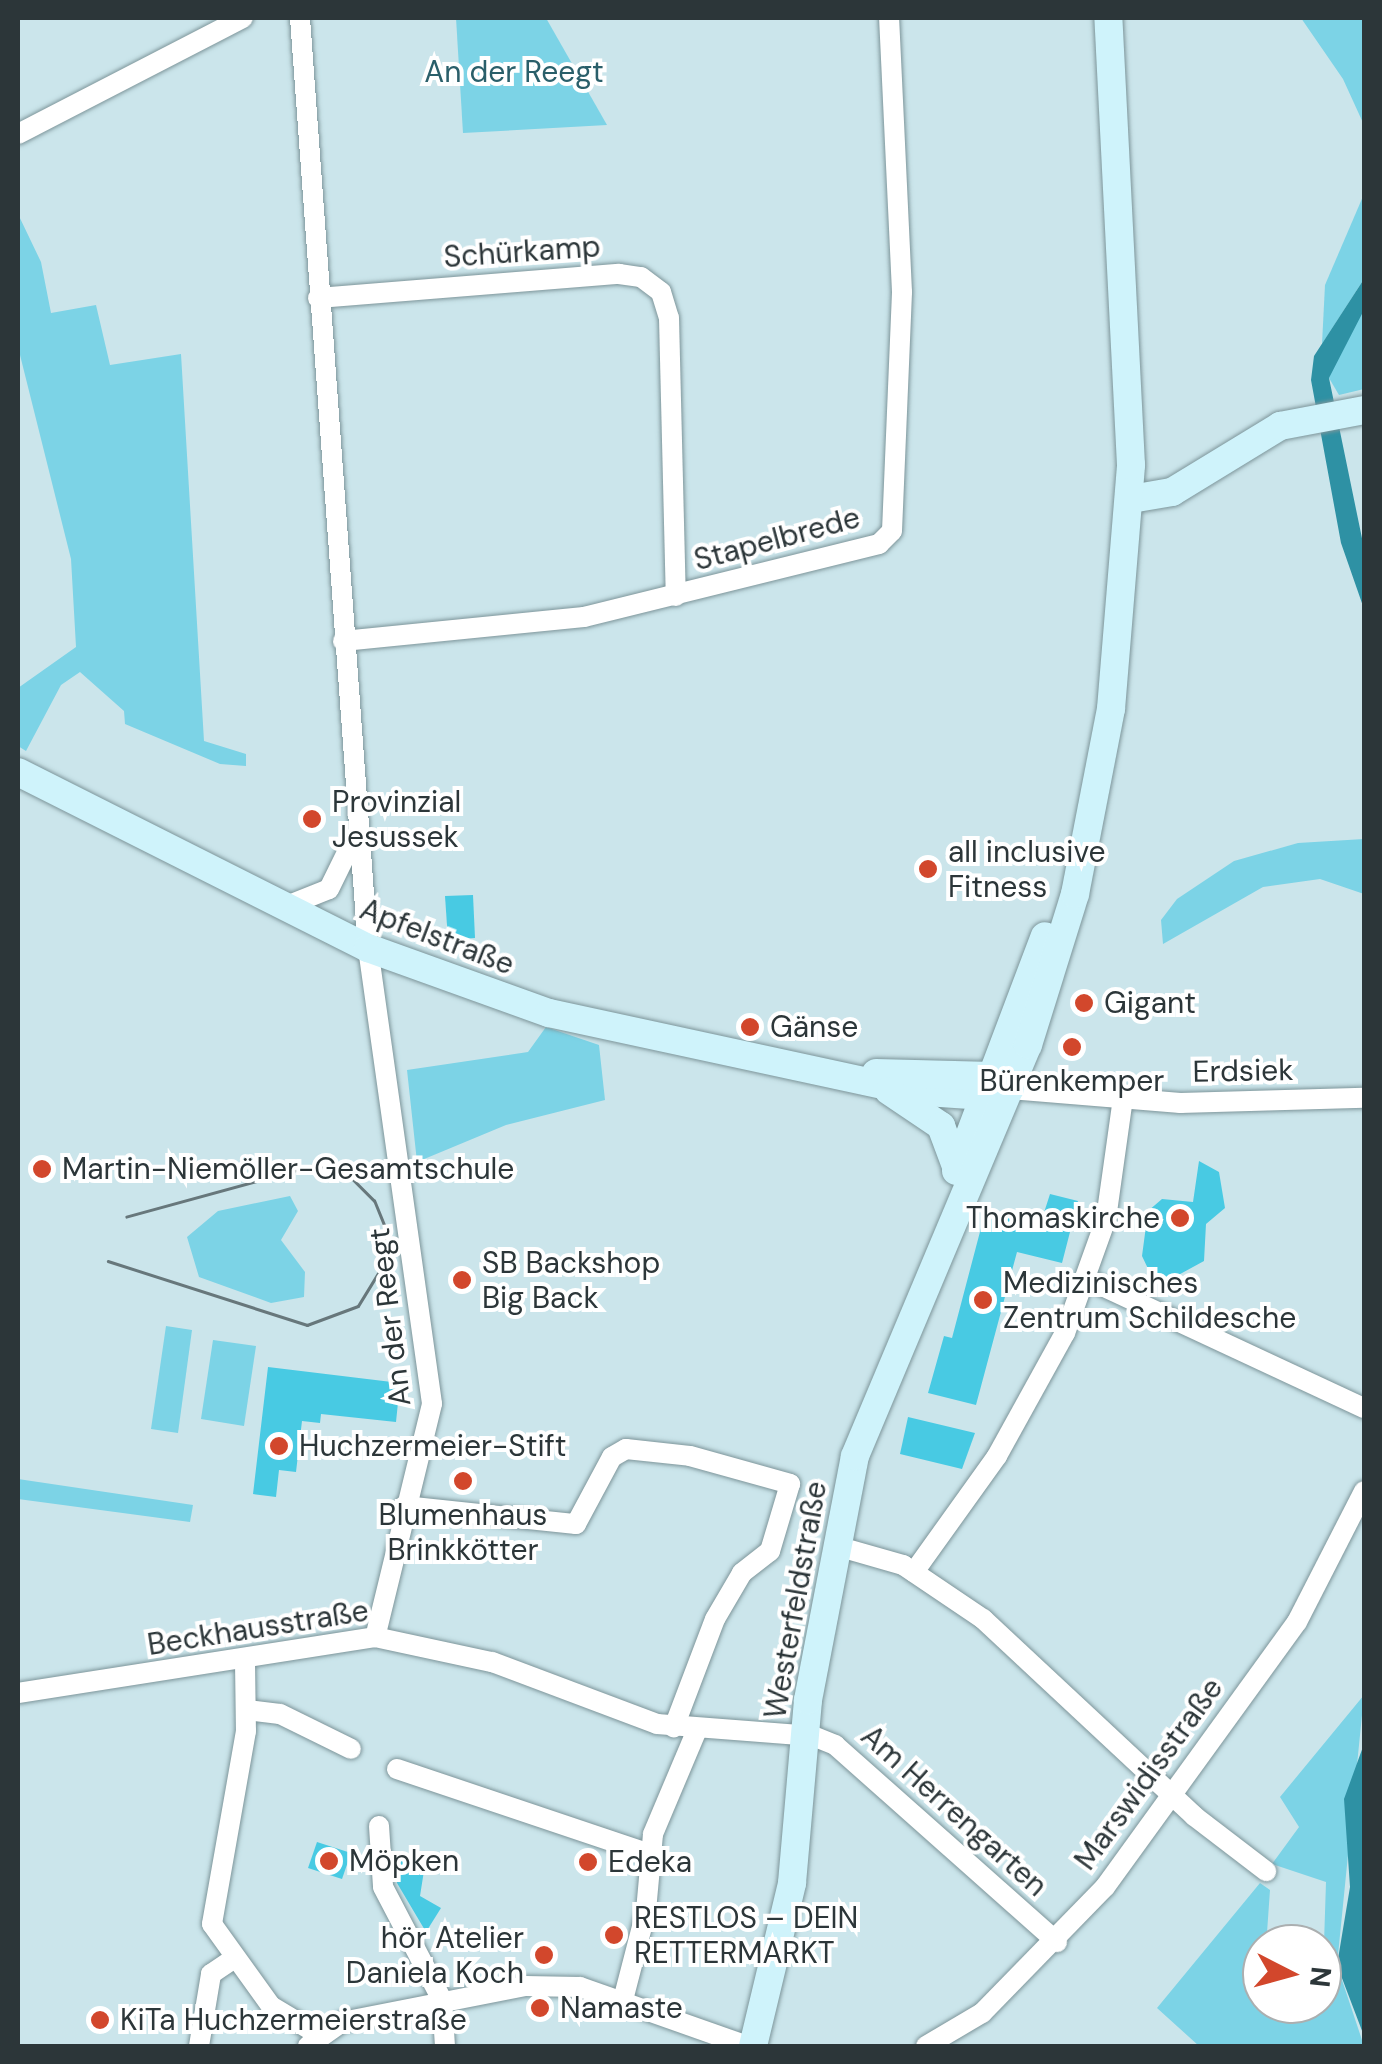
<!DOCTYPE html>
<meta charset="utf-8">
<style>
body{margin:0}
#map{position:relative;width:1382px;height:2064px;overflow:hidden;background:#cbe5eb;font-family:"DM Sans",sans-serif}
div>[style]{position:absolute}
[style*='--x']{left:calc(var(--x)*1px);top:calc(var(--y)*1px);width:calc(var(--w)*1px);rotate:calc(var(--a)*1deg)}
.green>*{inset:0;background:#7cd3e6}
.water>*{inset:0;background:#2e91a4}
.building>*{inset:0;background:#48cae3}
.roads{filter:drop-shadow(0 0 2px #7d959a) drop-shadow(0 0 2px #7d959a)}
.street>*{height:20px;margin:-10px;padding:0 10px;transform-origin:10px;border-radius:10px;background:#fff}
.secondary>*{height:28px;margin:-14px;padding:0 14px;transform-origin:14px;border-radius:14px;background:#cff3fb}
.tram>*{height:2.5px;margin:-1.25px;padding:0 1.25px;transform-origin:1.25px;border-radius:1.25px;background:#67777b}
.dots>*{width:28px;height:28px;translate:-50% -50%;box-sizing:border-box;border:5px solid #fff;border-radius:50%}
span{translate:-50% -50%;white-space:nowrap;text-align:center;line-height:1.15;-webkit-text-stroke:8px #fff;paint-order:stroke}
.park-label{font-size:30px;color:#2a5f6a}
.street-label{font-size:30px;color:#2c3639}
.poi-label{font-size:30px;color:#2c3639}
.left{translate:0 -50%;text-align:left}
.right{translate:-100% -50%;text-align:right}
.frame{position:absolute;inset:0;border:20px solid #2c3639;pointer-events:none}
.north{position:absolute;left:1242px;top:1924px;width:100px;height:100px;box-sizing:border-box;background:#fff;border:2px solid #abafb0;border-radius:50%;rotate:96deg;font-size:28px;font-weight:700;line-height:40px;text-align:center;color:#2c3639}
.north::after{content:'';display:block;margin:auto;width:35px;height:45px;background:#d2472c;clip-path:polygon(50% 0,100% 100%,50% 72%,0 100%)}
</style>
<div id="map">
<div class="green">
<i style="clip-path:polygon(456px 18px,546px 18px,607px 125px,463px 133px)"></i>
<i style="clip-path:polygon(1301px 18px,1364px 18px,1364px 125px,1343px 79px)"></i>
<i style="clip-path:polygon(1364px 194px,1364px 279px,1322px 344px,1325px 285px)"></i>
<i style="clip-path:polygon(18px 214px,41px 262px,51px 313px,96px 305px,110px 365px,181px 354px,204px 741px,246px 754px,246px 766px,220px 764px,125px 724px,124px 711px,80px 672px,61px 685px,26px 751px,18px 746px,18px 688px,76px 647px,71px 559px,18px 347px)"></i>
<i style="clip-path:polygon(1364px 310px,1364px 389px,1339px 395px,1329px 378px,1337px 350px)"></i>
<i style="clip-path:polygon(1364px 839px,1364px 894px,1320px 879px,1263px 887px,1163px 944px,1161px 920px,1177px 899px,1234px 861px,1298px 843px)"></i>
<i style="clip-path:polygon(546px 1027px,599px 1045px,605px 1100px,506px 1125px,417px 1162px,407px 1070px,528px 1052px)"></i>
<i style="clip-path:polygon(290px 1196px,298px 1211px,281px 1240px,305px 1272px,304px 1297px,271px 1303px,199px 1277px,187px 1237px,218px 1211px)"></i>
<i style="clip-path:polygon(166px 1326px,192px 1330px,178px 1433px,151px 1429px)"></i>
<i style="clip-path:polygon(213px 1340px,256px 1346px,244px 1426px,201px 1419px)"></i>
<i style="clip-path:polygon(18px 1479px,193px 1505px,190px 1522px,18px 1499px)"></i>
<i style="clip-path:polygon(1364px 1695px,1337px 1965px,1364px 2046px,1199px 2046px,1157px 2008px,1260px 1883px,1270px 1890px,1262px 2004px,1322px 2004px,1326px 1882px,1272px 1864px,1299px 1827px,1280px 1797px)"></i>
</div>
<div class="water">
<i style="clip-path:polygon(1364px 279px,1364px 310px,1329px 378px,1364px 548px,1364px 609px,1341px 543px,1311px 380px,1314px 356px)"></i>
<i style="clip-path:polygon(1364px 1744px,1364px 2036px,1337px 1965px,1350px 1887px,1344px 1799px)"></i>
</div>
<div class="building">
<i style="clip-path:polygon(473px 895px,475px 938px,448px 940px,445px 896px)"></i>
<i style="clip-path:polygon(1199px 1161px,1219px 1172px,1225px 1208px,1206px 1224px,1204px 1261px,1171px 1279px,1152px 1277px,1142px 1256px,1148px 1211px,1162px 1199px,1193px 1202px)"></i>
<i style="clip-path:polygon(1050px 1194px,1078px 1201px,1062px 1263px,1017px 1252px,976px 1405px,928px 1393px,944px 1336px,952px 1338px,986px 1209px,1041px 1222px)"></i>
<i style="clip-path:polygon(268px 1367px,400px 1383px,396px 1422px,321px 1414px,320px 1423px,302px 1421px,296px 1472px,279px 1470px,276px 1497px,253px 1494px)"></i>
<i style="clip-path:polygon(908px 1417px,975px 1433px,962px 1469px,900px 1454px)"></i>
<i style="clip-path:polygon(317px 1842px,351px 1853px,342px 1879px,308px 1868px)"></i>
<i style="clip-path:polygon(404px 1854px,426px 1858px,420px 1896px,441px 1908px,426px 1932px,397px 1883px,395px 1860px)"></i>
</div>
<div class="roads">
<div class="street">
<i style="--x:300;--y:18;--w:932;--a:85.82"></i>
<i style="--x:368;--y:948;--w:460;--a:82"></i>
<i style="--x:432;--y:1404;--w:240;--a:103.7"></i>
<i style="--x:18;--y:134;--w:253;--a:-27.3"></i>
<i style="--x:318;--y:298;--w:302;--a:-4.6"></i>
<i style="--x:619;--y:274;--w:22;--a:8"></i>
<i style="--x:641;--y:277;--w:25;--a:37"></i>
<i style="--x:661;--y:292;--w:27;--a:73"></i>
<i style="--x:669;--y:318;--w:278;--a:88.6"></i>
<i style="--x:343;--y:641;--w:242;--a:-5.7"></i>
<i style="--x:584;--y:617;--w:304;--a:-13.9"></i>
<i style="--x:879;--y:544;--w:18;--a:-45"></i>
<i style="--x:892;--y:531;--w:239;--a:-87.6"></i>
<i style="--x:902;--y:292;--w:274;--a:-92.7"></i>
<i style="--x:284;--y:907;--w:48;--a:-21.8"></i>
<i style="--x:329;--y:889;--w:57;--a:-63.9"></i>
<i style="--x:1010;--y:1089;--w:171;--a:4.7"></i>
<i style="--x:1180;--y:1103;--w:184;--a:-1.6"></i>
<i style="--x:1087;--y:1279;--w:306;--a:25"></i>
<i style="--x:404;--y:1506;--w:173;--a:6"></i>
<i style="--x:576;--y:1524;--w:76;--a:-61.8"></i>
<i style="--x:612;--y:1457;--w:16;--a:-30"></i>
<i style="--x:626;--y:1449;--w:64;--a:6.2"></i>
<i style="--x:690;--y:1456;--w:104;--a:15.6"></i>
<i style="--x:790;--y:1484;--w:70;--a:106.6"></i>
<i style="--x:770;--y:1551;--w:36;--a:142"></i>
<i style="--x:742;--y:1573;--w:53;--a:120.4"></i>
<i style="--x:715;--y:1619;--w:116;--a:110.8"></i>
<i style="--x:840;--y:1547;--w:66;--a:15.9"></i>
<i style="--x:903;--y:1565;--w:97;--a:34"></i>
<i style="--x:983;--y:1619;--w:289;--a:43"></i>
<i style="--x:1194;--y:1816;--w:91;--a:37.4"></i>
<i style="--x:914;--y:1572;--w:143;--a:-54.4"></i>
<i style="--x:997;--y:1456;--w:141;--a:-61.1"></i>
<i style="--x:1065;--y:1333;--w:121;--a:-70.2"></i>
<i style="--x:1106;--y:1219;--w:122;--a:-82"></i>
<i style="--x:245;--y:1662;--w:69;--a:89.2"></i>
<i style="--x:246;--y:1731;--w:196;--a:100"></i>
<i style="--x:212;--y:1924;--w:101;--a:54.3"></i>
<i style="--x:271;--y:2006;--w:56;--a:31.1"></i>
<i style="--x:18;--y:1693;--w:361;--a:-8.9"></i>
<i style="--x:375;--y:1637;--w:120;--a:12.1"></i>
<i style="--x:492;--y:1662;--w:176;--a:20.6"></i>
<i style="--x:657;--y:1724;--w:156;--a:4.4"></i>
<i style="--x:813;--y:1736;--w:24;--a:22"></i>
<i style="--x:835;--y:1745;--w:297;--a:41.6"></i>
<i style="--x:247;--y:1710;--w:33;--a:7"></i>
<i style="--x:280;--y:1714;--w:79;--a:26.2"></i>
<i style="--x:397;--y:1769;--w:266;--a:18.6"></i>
<i style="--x:379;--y:1826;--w:61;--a:86.2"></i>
<i style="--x:383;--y:1887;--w:127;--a:62.4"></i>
<i style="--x:442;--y:2000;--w:46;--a:86.3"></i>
<i style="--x:623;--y:2000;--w:92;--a:-75.5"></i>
<i style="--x:646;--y:1911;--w:77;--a:-84.8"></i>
<i style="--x:653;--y:1834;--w:113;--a:-67.1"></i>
<i style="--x:199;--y:2046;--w:73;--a:-80.5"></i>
<i style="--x:211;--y:1974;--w:25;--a:-34"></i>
<i style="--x:308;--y:2046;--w:42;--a:-35.2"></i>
<i style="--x:342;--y:2022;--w:187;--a:-11.1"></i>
<i style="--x:525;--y:1986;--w:55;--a:1"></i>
<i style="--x:580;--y:1987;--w:178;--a:19.4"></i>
<i style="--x:926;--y:2046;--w:65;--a:-30.5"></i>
<i style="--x:982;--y:2013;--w:176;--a:-45.7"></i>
<i style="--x:1105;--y:1887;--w:327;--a:-54.1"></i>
<i style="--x:1297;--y:1622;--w:147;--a:-62.9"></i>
</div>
<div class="secondary">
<i style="--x:1131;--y:499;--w:42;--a:-9.7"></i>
<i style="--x:1172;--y:492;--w:127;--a:-31.4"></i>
<i style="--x:1280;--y:426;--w:86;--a:-10.8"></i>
<i style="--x:18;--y:772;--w:392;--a:26.7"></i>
<i style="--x:368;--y:948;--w:192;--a:19.8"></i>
<i style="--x:549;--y:1013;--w:370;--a:12.2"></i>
<i style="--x:911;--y:1091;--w:74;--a:3.9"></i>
<i style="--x:985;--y:1096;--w:26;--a:-16"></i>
<i style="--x:876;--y:1073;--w:117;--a:1.5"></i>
<i style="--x:993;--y:1076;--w:14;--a:39"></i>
<i style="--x:889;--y:1091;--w:63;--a:33.9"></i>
<i style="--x:941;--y:1126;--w:46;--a:69.6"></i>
<i style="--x:956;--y:1171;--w:251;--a:-69.3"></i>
<i style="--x:753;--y:2046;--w:168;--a:-76.5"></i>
<i style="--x:792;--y:1883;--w:184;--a:-85"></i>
<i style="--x:808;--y:1700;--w:248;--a:-79.1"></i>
<i style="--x:855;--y:1456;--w:446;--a:-67.2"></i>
<i style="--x:1028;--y:1045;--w:158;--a:-72.7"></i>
<i style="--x:1075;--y:894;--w:188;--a:-79"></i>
<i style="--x:1111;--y:709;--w:245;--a:-85.3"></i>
<i style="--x:1131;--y:465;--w:448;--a:-92.9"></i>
</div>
</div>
<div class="tram">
<i style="--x:108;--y:1261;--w:209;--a:17.8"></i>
<i style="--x:307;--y:1325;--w:54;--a:-20.4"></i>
<i style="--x:358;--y:1306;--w:52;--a:-58.5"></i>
<i style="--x:385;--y:1262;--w:32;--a:-88"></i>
<i style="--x:386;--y:1230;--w:31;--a:-112"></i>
<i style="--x:374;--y:1201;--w:35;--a:-135"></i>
<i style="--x:349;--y:1176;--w:34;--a:-161"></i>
<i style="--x:317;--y:1165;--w:197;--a:164.7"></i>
</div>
<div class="dots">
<i style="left:312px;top:819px;background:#d2472c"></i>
<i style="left:928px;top:869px;background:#d2472c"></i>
<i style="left:1084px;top:1003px;background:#d2472c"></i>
<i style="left:750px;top:1027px;background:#d2472c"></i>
<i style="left:1072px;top:1047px;background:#d2472c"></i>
<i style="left:42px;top:1169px;background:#d2472c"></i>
<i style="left:1180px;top:1218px;background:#d2472c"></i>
<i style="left:462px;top:1280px;background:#d2472c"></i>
<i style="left:983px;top:1300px;background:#d2472c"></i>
<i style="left:279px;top:1446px;background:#d2472c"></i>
<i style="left:463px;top:1481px;background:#d2472c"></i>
<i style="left:329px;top:1861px;background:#d2472c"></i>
<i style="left:588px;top:1862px;background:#d2472c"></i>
<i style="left:614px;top:1935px;background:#d2472c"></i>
<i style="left:544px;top:1955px;background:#d2472c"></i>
<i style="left:540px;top:2008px;background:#d2472c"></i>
<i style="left:100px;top:2020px;background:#d2472c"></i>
</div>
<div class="park-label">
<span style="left:514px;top:72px">An der Reegt</span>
</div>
<div class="street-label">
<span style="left:522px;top:252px;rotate:-4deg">Schürkamp</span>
<span style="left:777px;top:539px;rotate:-15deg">Stapelbrede</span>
<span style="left:437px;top:937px;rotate:21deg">Apfelstraße</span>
<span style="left:1243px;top:1071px;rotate:-1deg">Erdsiek</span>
<span style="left:390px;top:1317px;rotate:-97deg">An der Reegt</span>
<span style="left:796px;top:1600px;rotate:-80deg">Westerfeldstraße</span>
<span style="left:258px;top:1628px;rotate:-9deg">Beckhausstraße</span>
<span style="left:1149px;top:1774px;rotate:-54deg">Marswidisstraße</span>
<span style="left:954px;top:1811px;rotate:42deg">Am Herrengarten</span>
</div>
<div class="poi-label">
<span class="left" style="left:332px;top:819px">Provinzial<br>Jesussek</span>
<span class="left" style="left:948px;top:869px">all inclusive<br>Fitness</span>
<span class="left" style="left:1104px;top:1003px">Gigant</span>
<span class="left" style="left:770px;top:1027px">Gänse</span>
<span style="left:1072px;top:1081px">Bürenkemper</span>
<span class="left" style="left:62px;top:1169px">Martin-Niemöller-Gesamtschule</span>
<span class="right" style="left:1160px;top:1218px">Thomaskirche</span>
<span class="left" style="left:482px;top:1280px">SB Backshop<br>Big Back</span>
<span class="left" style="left:1003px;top:1300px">Medizinisches<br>Zentrum Schildesche</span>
<span class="left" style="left:299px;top:1446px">Huchzermeier-Stift</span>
<span style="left:463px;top:1532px">Blumenhaus<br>Brinkkötter</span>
<span class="left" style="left:349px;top:1861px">Möpken</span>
<span class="left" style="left:608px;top:1862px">Edeka</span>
<span class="left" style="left:634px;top:1935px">RESTLOS – DEIN<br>RETTERMARKT</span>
<span class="right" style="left:524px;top:1955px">hör Atelier<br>Daniela Koch</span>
<span class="left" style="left:560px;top:2008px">Namaste</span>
<span class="left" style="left:120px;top:2020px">KiTa Huchzermeierstraße</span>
</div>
<div class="frame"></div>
<div class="north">N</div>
</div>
